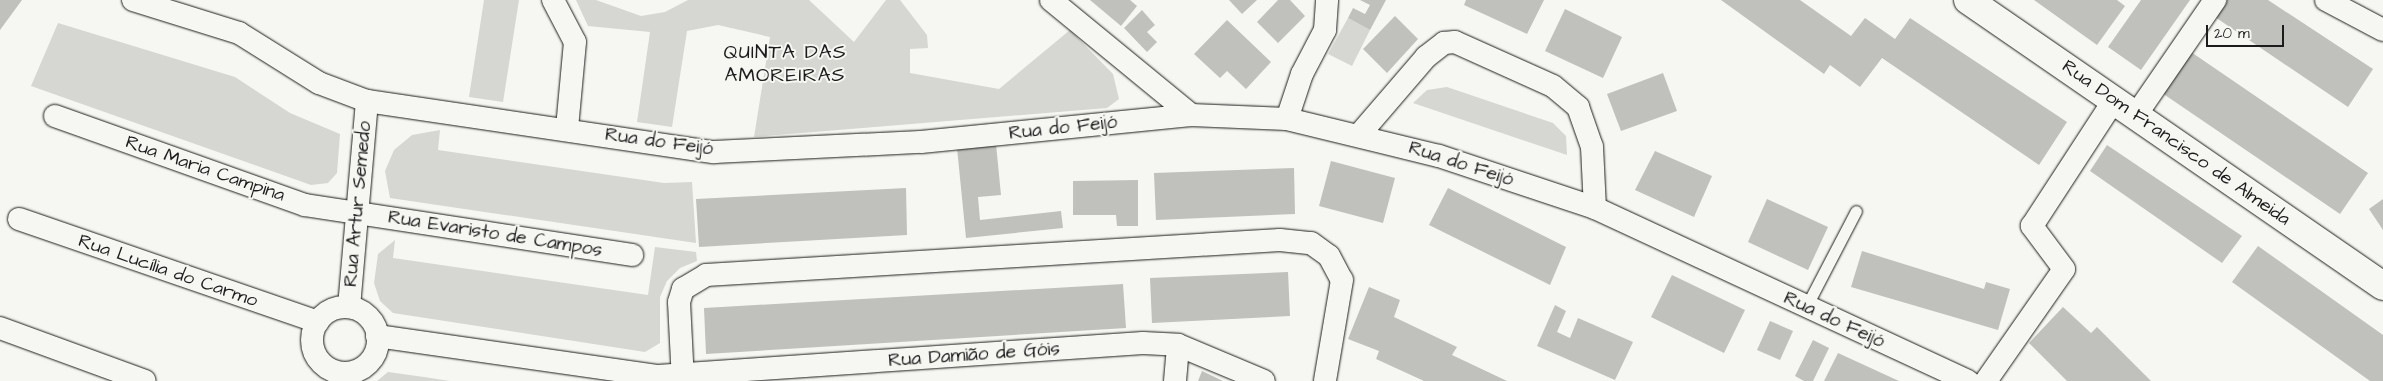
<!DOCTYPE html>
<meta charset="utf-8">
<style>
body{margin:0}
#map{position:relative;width:2383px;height:381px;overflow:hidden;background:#f6f6f2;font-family:"Architects Daughter",sans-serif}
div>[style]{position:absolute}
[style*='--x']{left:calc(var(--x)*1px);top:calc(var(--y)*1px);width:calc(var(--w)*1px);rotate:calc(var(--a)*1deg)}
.green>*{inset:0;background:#d6d6d2}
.building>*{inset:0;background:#c0c0bd}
.roads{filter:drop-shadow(0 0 1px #1c1c1c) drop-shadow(0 0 1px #1c1c1c)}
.lane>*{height:11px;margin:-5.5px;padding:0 5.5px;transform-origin:5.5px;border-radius:5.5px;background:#f6f6f2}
.street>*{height:22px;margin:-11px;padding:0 11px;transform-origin:11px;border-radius:11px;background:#f6f6f2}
.street>.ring{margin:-11px;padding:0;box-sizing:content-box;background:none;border:22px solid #f6f6f2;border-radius:50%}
.secondary>*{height:28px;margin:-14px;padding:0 14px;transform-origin:14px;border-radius:14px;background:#f6f6f2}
span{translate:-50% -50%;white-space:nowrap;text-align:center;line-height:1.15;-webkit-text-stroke:4px #f6f6f2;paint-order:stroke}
.street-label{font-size:19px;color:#1c1c1c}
.neighbourhood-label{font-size:20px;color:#1c1c1c;letter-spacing:1px}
.scale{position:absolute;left:2206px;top:25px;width:78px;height:22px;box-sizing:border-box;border:2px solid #1c1c1c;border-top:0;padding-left:6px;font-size:15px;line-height:18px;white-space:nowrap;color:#1c1c1c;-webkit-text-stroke:4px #f6f6f2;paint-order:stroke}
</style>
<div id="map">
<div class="green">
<i style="clip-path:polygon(484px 0,519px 0,503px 102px,469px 97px)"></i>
<i style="clip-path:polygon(576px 0,596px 0,641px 16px,665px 12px,688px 0,809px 0,854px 42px,886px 0,900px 0,927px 35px,928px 48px,910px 49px,910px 73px,999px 89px,1070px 30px,1113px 74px,1119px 99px,1107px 108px,754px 137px,770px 37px,718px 25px,687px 31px,672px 127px,637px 122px,650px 32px,588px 26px)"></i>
<i style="clip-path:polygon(1348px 18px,1370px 30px,1352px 66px,1328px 54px)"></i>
<i style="clip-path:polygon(58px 23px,235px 77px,290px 113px,340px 134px,337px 173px,328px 183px,311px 185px,31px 86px)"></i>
<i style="clip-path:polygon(1447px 87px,1553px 123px,1566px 136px,1567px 155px,1413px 103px,1427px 90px)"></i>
<i style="clip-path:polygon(440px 130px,438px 150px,664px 183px,692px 182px,696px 243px,390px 198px,385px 171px,394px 150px,412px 135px)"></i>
<i style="clip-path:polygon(395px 240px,393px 258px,648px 295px,655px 247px,696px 252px,697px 261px,680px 268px,667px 281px,660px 297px,660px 343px,645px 352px,393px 313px,380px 301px,374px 283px,378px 254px)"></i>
<i style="clip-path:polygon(388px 372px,424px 377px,450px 381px,377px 381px)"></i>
</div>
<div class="building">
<i style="clip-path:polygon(0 0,22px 0,0 30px)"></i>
<i style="clip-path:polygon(1090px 0,1130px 0,1137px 6px,1121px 26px)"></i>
<i style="clip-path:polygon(1229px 0,1257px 0,1242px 14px)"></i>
<i style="clip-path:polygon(1278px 0,1290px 0,1305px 16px,1278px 43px,1257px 22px)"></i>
<i style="clip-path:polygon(1360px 0,1386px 0,1370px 30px,1348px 18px,1353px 8px,1365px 14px,1370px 5px)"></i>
<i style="clip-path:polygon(1466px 0,1544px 0,1527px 34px,1464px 5px)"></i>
<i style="clip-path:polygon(1721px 0,1800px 0,1851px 36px,1865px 18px,1895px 39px,1910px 18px,2067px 122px,2039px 165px,1882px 58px,1860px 87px,1830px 65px,1824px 74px)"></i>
<i style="clip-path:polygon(2034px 0,2117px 0,2125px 6px,2097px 45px)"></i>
<i style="clip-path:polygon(2141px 0,2190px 0,2141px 70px,2108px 47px)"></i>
<i style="clip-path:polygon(2223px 0,2268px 0,2373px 69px,2348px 107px,2212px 15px)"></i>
<i style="clip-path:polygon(1565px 9px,1622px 37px,1603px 78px,1545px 51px)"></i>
<i style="clip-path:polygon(1142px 10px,1155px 25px,1147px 32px,1157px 42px,1147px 52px,1124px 28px)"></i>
<i style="clip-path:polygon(1395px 16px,1418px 39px,1387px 73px,1363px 49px)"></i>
<i style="clip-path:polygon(1227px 20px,1271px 62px,1246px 89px,1227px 71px,1220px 78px,1194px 54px)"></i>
<i style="clip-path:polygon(2191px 52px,2368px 173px,2340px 214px,2162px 93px)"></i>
<i style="clip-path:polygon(1663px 73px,1677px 111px,1621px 131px,1607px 94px)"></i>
<i style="clip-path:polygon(996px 144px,1001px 195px,978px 197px,980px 220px,1061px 211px,1063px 228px,966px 238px,957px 148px)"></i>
<i style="clip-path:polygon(2107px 145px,2242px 236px,2222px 263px,2090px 171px)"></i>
<i style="clip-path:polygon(1655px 151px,1712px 176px,1694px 217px,1635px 190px)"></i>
<i style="clip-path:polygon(1331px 161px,1395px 178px,1383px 223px,1319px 206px)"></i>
<i style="clip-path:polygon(1294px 168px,1295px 214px,1156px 220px,1154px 173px)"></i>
<i style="clip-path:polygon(1138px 180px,1138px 226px,1117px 226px,1116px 215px,1073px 215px,1073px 181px)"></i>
<i style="clip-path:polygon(906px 188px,907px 235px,699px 247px,696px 199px)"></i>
<i style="clip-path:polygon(1448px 188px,1566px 247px,1550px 285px,1429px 225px)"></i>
<i style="clip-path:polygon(1767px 199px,1828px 227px,1808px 270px,1748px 242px)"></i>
<i style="clip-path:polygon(2383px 199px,2383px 230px,2369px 209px)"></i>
<i style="clip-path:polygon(2258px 246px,2383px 335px,2383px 381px,2370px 381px,2232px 282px)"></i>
<i style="clip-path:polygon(1862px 251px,1984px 289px,1986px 282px,2010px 289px,1998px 330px,1851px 287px)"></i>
<i style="clip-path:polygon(1288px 272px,1290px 316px,1152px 323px,1150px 278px)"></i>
<i style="clip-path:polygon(1672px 275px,1745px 310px,1724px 353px,1651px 317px)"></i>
<i style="clip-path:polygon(1123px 284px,1126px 328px,706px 354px,704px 308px)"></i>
<i style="clip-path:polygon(1369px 287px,1400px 300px,1394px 317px,1457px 347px,1452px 355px,1507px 381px,1424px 381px,1376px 359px,1379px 351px,1348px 339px)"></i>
<i style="clip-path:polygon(1555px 305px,1566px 311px,1557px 332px,1570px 338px,1578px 318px,1633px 342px,1615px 380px,1537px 346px)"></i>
<i style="clip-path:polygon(2063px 307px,2091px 333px,2097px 327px,2151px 381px,2067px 381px,2029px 343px)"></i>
<i style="clip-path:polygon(1770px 321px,1793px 331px,1780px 360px,1757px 350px)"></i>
<i style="clip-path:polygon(1813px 340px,1829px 348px,1813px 381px,1804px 381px,1795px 376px)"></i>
<i style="clip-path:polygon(1838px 353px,1899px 381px,1824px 381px)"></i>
<i style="clip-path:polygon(1202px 371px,1223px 381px,1198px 381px)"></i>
</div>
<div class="roads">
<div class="lane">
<i style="--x:1806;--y:307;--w:108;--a:-62.5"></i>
</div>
<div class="street">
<i style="--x:133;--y:0;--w:111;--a:17.3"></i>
<i style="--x:239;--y:33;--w:94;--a:32"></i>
<i style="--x:319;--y:83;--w:51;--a:20.6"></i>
<i style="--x:367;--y:101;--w:351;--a:8.4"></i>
<i style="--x:714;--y:152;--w:207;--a:-2.8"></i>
<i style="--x:921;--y:142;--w:271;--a:-5.7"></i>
<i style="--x:1191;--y:115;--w:96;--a:2.4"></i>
<i style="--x:1287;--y:119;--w:156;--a:13.7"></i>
<i style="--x:1439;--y:156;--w:164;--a:18.4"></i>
<i style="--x:1595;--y:208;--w:411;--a:24.9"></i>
<i style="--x:553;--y:0;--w:47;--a:62.4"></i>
<i style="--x:575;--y:42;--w:87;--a:95.3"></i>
<i style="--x:1051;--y:0;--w:181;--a:39.4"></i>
<i style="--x:2326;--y:0;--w:64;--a:27.8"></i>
<i style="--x:2136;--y:115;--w:140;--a:-55.5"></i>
<i style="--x:55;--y:116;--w:265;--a:19.6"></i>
<i style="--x:305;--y:205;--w:331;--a:8.7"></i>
<i style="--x:1287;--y:119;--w:47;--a:-71.6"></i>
<i style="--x:1302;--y:74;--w:50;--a:-62.4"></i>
<i style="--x:1325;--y:30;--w:30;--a:-86"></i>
<i style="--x:1359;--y:135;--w:103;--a:-49.3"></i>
<i style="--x:1426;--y:57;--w:23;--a:-38"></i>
<i style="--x:1444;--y:43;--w:11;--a:-5"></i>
<i style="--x:1455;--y:42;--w:107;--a:24.2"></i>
<i style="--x:1553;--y:86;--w:33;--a:40"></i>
<i style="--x:1578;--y:107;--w:42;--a:70.7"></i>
<i style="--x:1592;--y:147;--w:61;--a:87.2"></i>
<i style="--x:19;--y:219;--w:316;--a:19"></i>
<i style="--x:349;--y:307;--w:207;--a:-85"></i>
<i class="ring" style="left:312px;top:307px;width:44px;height:44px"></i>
<i style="--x:0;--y:328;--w:154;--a:20.1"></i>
<i style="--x:377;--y:336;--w:284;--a:8.1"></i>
<i style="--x:658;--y:376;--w:486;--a:-3.9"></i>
<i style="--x:1143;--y:343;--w:35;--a:3"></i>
<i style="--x:1178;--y:345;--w:93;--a:22.7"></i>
<i style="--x:683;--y:381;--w:79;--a:-92.9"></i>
<i style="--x:679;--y:302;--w:14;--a:-73"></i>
<i style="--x:683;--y:289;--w:27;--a:-31"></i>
<i style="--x:706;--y:275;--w:575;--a:-3.49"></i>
<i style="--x:1280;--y:240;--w:31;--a:6"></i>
<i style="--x:1311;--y:243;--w:22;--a:36"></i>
<i style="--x:1329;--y:256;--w:27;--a:62"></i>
<i style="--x:1342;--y:280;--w:102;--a:99.6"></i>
<i style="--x:1175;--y:381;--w:36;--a:-85"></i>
<i style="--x:1986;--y:381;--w:136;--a:-55.1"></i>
<i style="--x:2064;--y:269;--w:54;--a:-126.7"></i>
<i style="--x:2032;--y:226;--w:150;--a:-56.9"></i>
</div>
<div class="secondary">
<i style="--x:1968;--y:0;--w:504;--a:34.57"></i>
</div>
</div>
<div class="street-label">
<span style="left:1063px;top:128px;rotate:-6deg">Rua do Feijó</span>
<span style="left:659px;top:142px;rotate:8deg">Rua do Feijó</span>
<span style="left:2176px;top:143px;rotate:35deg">Rua Dom Francisco de Almeida</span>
<span style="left:1461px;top:164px;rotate:18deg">Rua do Feijó</span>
<span style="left:205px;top:169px;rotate:19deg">Rua Maria Campina</span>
<span style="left:358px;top:204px;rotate:-85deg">Rua Artur Semedo</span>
<span style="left:495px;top:234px;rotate:9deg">Rua Evaristo de Campos</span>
<span style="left:168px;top:271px;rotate:19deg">Rua Lucília do Carmo</span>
<span style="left:1834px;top:320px;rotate:25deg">Rua do Feijó</span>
<span style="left:974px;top:355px;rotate:-4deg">Rua Damião de Góis</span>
</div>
<div class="neighbourhood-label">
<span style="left:785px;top:64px">QUINTA DAS<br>AMOREIRAS</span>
</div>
<div class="scale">20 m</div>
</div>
